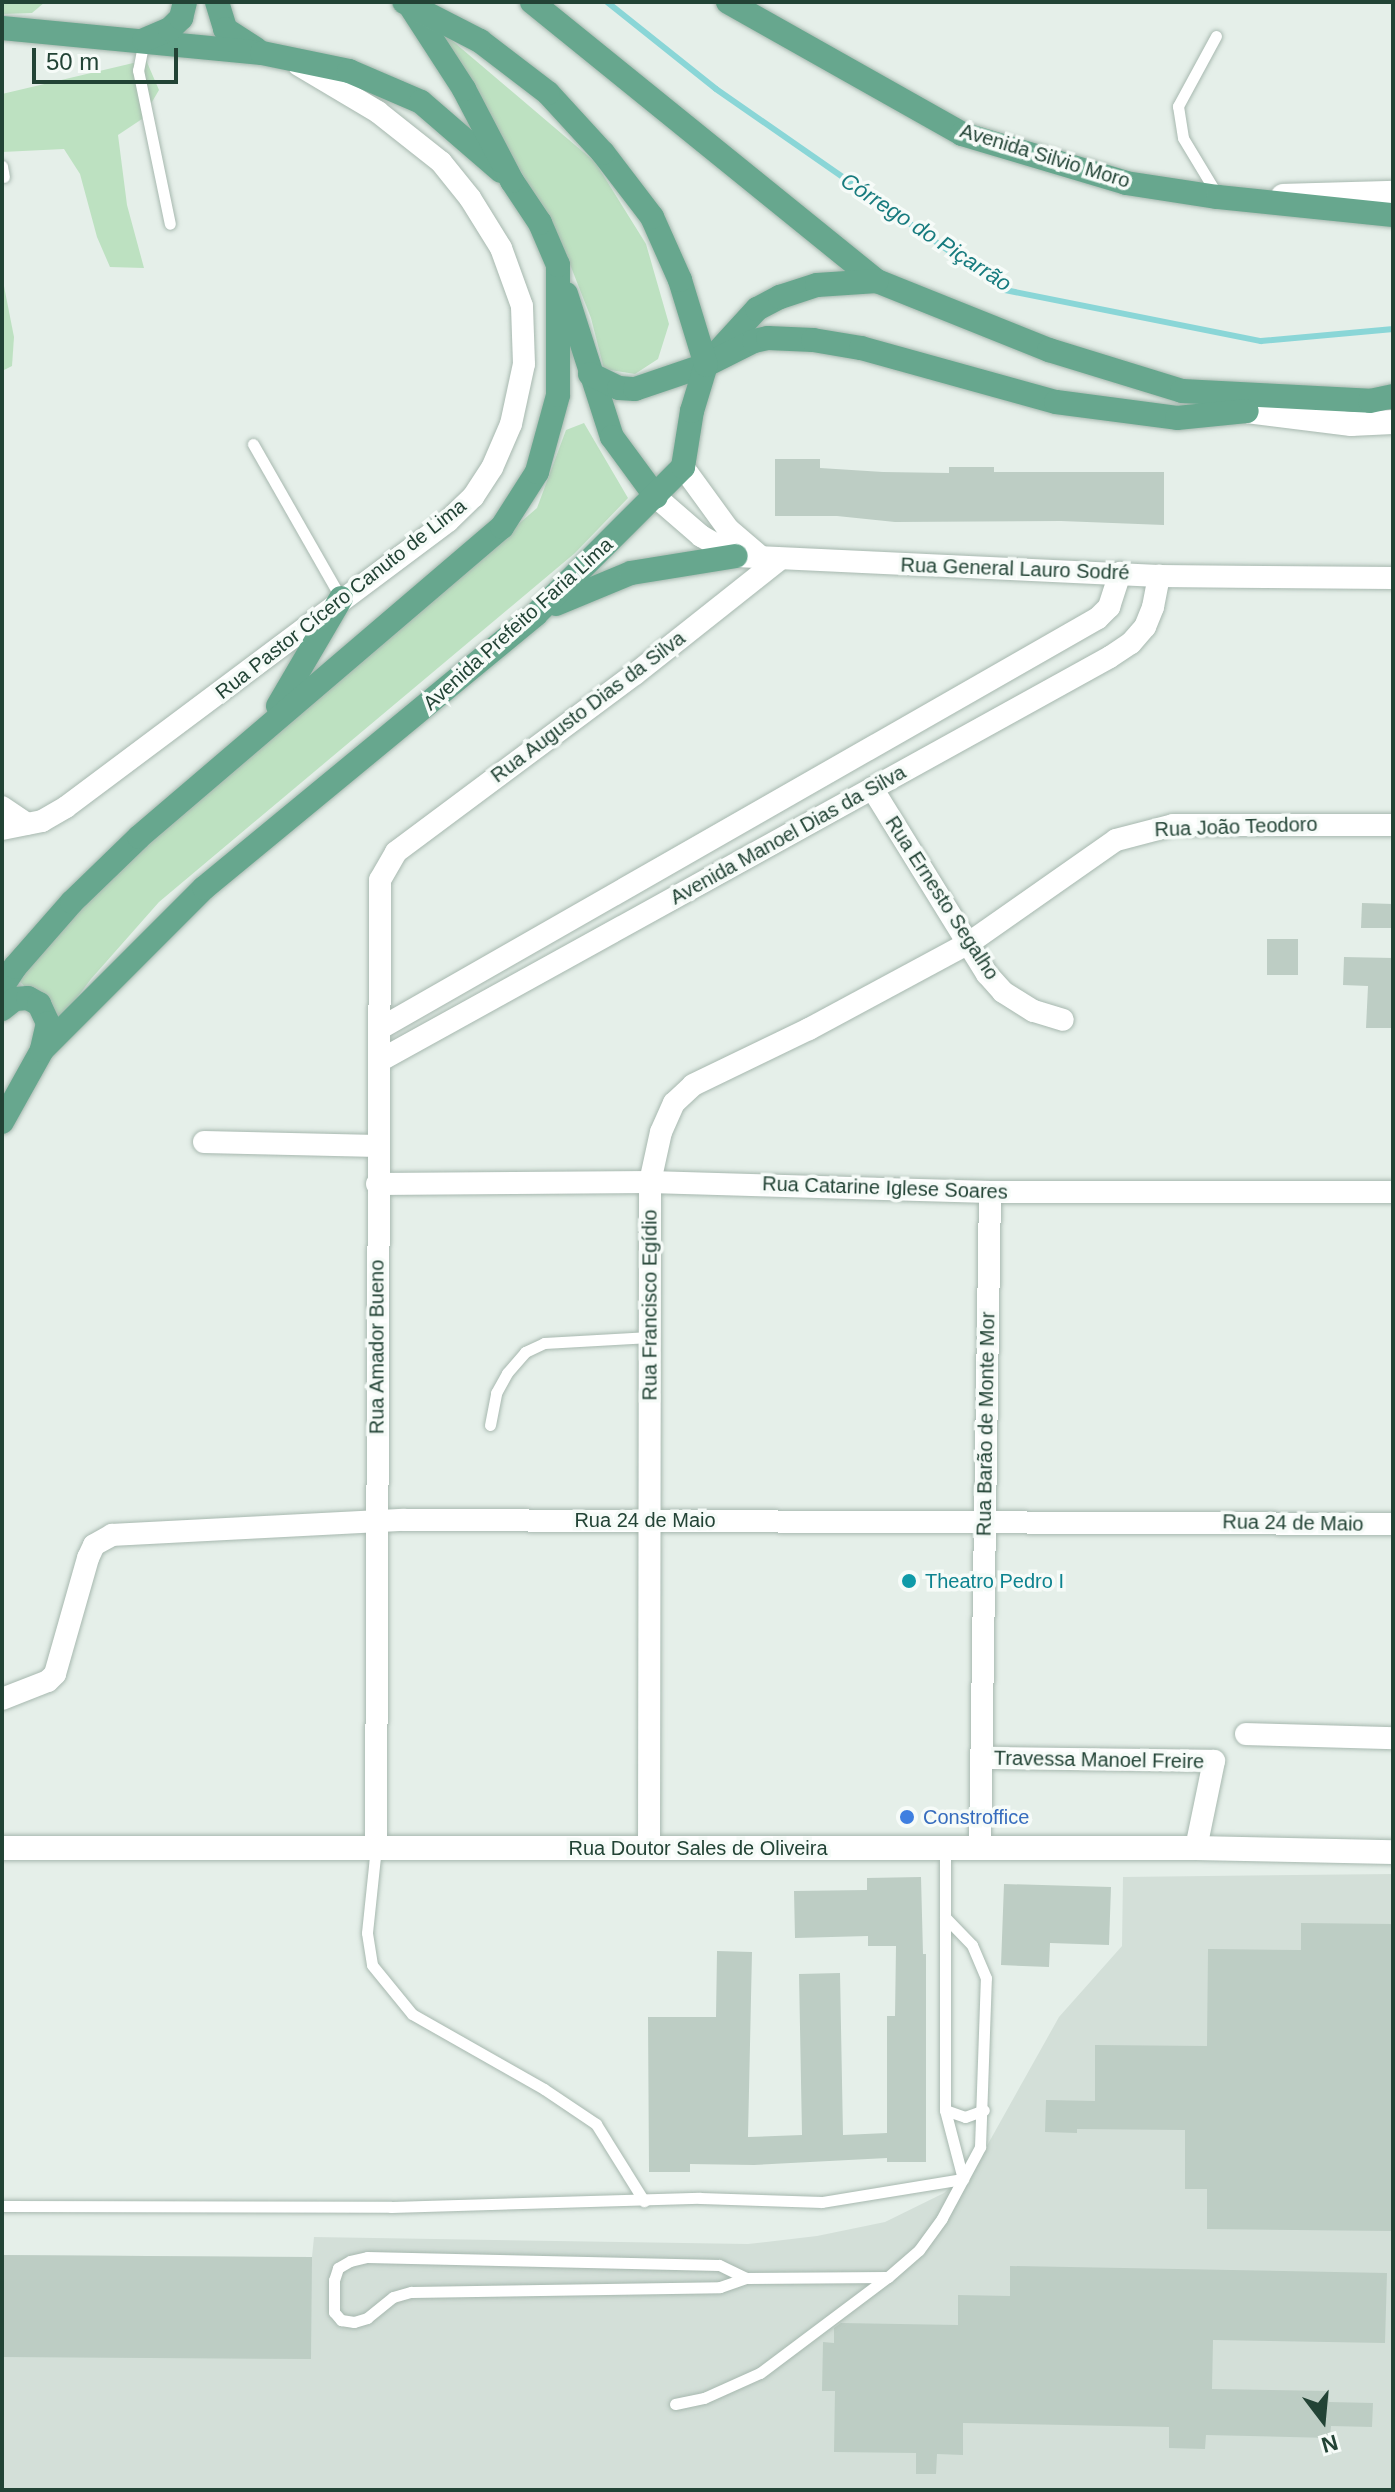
<!DOCTYPE html>
<meta charset="utf-8">
<style>
body{margin:0}
#map{position:relative;width:1395px;height:2492px;overflow:hidden;background:#e5efe9;font-family:Helvetica,sans-serif}
div>[style]{position:absolute}
[style*='--x']{left:calc(var(--x)*1px);top:calc(var(--y)*1px);width:calc(var(--w)*1px);rotate:calc(var(--a)*1deg)}
.built>*{inset:0;background:#d3dfd8}
.green>*{inset:0;background:#bde1c1}
.stream>*{height:6px;margin:-3px;padding:0 3px;transform-origin:3px;border-radius:3px;background:#8ad6d7}
.building>*{inset:0;background:#bdcdc4}
.roads{filter:drop-shadow(0 0 2px #a7b8af) drop-shadow(0 0 2px #a7b8af)}
.lane>*{height:11px;margin:-5.5px;padding:0 5.5px;transform-origin:5.5px;border-radius:5.5px;background:#fff}
.street>*{height:22px;margin:-11px;padding:0 11px;transform-origin:11px;border-radius:11px;background:#fff}
.secondary>*{height:24px;margin:-12px;padding:0 12px;transform-origin:12px;border-radius:12px;background:#fff}
.primary>*{height:24px;margin:-12px;padding:0 12px;transform-origin:12px;border-radius:12px;background:#67a78e}
.dots>*{width:22px;height:22px;translate:-50% -50%;box-sizing:border-box;border:4px solid #f6fbf8;border-radius:50%}
span{translate:-50% -50%;white-space:nowrap;text-align:center;line-height:1.15;-webkit-text-stroke:7px #f6fbf8;paint-order:stroke}
.street-label{font-size:20px;color:#224335}
.culture-label{font-size:20px;color:#0d838f}
.left{translate:0 -50%;text-align:left}
.shop-label{font-size:20px;color:#366cbe}
.water-label{font-size:22px;color:#177b7e;font-style:italic}
.frame{position:absolute;inset:0;border:4px solid #224335;pointer-events:none}
.north{position:absolute;left:1283px;top:2380px;width:80px;height:80px;-webkit-text-stroke:6px #f6fbf8;paint-order:stroke;rotate:164deg;font-size:22px;font-weight:700;line-height:32px;text-align:center;color:#224335}
.north::after{content:'';display:block;margin:auto;width:28px;height:36px;background:#224335;clip-path:polygon(50% 0,100% 100%,50% 72%,0 100%)}
.scale{position:absolute;left:32px;top:48px;width:146px;height:36px;box-sizing:border-box;border:4px solid #224335;border-top:0;padding-left:10px;font-size:24px;line-height:28px;white-space:nowrap;color:#224335;-webkit-text-stroke:6px #f6fbf8;paint-order:stroke}
</style>
<div id="map">
<div class="built">
<i style="clip-path:polygon(1393px 1874px,1393px 2490px,2px 2490px,2px 2255px,312px 2257px,314px 2237px,748px 2244px,817px 2236px,885px 2222px,944px 2193px,979px 2160px,1059px 2017px,1122px 1946px,1123px 1877px)"></i>
</div>
<div class="green">
<i style="clip-path:polygon(2px 2px,45px 2px,32px 13px,2px 14px)"></i>
<i style="clip-path:polygon(442px 32px,595px 162px,646px 244px,669px 324px,658px 359px,635px 374px,604px 369px,591px 318px,562px 244px)"></i>
<i style="clip-path:polygon(146px 60px,159px 90px,142px 119px,118px 135px,127px 205px,144px 268px,110px 267px,97px 237px,80px 174px,64px 149px,2px 152px,2px 94px)"></i>
<i style="clip-path:polygon(2px 276px,14px 337px,12px 366px,2px 371px)"></i>
<i style="clip-path:polygon(584px 423px,628px 498px,575px 553px,159px 902px,91px 979px,58px 1023px,15px 976px,83px 900px,537px 508px,566px 430px)"></i>
</div>
<div class="stream">
<i style="--x:607;--y:2;--w:139;--a:38.6"></i>
<i style="--x:716;--y:89;--w:352;--a:34.8"></i>
<i style="--x:1005;--y:290;--w:261;--a:11.3"></i>
<i style="--x:1261;--y:341;--w:133;--a:-5.2"></i>
</div>
<div class="building">
<i style="clip-path:polygon(775px 459px,820px 459px,820px 468px,883px 472px,949px 473px,949px 467px,994px 467px,994px 472px,1164px 472px,1164px 525px,1061px 521px,895px 522px,837px 516px,775px 516px)"></i>
<i style="clip-path:polygon(1362px 903px,1393px 904px,1393px 928px,1361px 928px)"></i>
<i style="clip-path:polygon(1267px 939px,1298px 939px,1298px 975px,1267px 975px)"></i>
<i style="clip-path:polygon(1344px 957px,1393px 958px,1391px 1028px,1366px 1028px,1368px 986px,1343px 985px)"></i>
<i style="clip-path:polygon(921px 1877px,923px 1954px,926px 1954px,926px 2162px,887px 2162px,887px 2158px,754px 2165px,690px 2164px,690px 2172px,649px 2172px,648px 2017px,716px 2017px,717px 1951px,752px 1952px,748px 2137px,802px 2135px,799px 1974px,840px 1973px,843px 2135px,887px 2133px,887px 2016px,895px 2016px,896px 1946px,868px 1946px,868px 1936px,795px 1938px,794px 1891px,867px 1890px,867px 1878px)"></i>
<i style="clip-path:polygon(1004px 1884px,1111px 1887px,1109px 1945px,1050px 1943px,1049px 1967px,1001px 1965px)"></i>
<i style="clip-path:polygon(1301px 1923px,1393px 1924px,1393px 2231px,1207px 2229px,1207px 2189px,1185px 2189px,1185px 2130px,1077px 2129px,1077px 2133px,1045px 2132px,1046px 2100px,1095px 2101px,1095px 2045px,1207px 2046px,1208px 1949px,1301px 1950px)"></i>
<i style="clip-path:polygon(2px 2255px,312px 2257px,311px 2359px,2px 2357px)"></i>
<i style="clip-path:polygon(1010px 2266px,1387px 2273px,1385px 2343px,1213px 2340px,1212px 2389px,1329px 2391px,1329px 2402px,1373px 2403px,1372px 2427px,1331px 2426px,1330px 2438px,1206px 2435px,1205px 2449px,1169px 2448px,1169px 2427px,963px 2423px,963px 2455px,937px 2454px,936px 2474px,916px 2474px,916px 2453px,834px 2452px,835px 2391px,822px 2391px,823px 2342px,834px 2343px,834px 2328px,841px 2323px,958px 2325px,958px 2295px,1010px 2296px)"></i>
</div>
<div class="roads">
<div class="lane">
<i style="--x:1216;--y:36;--w:80;--a:118.5"></i>
<i style="--x:1178;--y:106;--w:32;--a:81"></i>
<i style="--x:1183;--y:138;--w:68;--a:58.9"></i>
<i style="--x:144;--y:40;--w:31;--a:101"></i>
<i style="--x:138;--y:70;--w:157;--a:78.3"></i>
<i style="--x:2;--y:166;--w:11;--a:80"></i>
<i style="--x:253;--y:444;--w:177;--a:60.3"></i>
<i style="--x:490;--y:1425;--w:33;--a:-79"></i>
<i style="--x:496;--y:1393;--w:23;--a:-61"></i>
<i style="--x:507;--y:1373;--w:28;--a:-49"></i>
<i style="--x:525;--y:1352;--w:21;--a:-25"></i>
<i style="--x:544;--y:1343;--w:106;--a:-3.2"></i>
<i style="--x:376;--y:1847;--w:86;--a:96"></i>
<i style="--x:367;--y:1933;--w:32;--a:81"></i>
<i style="--x:372;--y:1965;--w:63;--a:50.8"></i>
<i style="--x:412;--y:2014;--w:152;--a:29.6"></i>
<i style="--x:544;--y:2089;--w:63;--a:33.9"></i>
<i style="--x:596;--y:2124;--w:91;--a:58.1"></i>
<i style="--x:945;--y:1848;--w:262;--a:90"></i>
<i style="--x:945;--y:2110;--w:71;--a:75.4"></i>
<i style="--x:945;--y:2110;--w:21;--a:19"></i>
<i style="--x:965;--y:2117;--w:20;--a:-20"></i>
<i style="--x:2;--y:2206;--w:389;--a:0.1"></i>
<i style="--x:391;--y:2207;--w:309;--a:-1.7"></i>
<i style="--x:700;--y:2198;--w:122;--a:1.9"></i>
<i style="--x:822;--y:2202;--w:143;--a:-9.3"></i>
<i style="--x:746;--y:2278;--w:30;--a:-154"></i>
<i style="--x:719;--y:2265;--w:352;--a:-178.7"></i>
<i style="--x:367;--y:2257;--w:17;--a:167"></i>
<i style="--x:350;--y:2261;--w:14;--a:150"></i>
<i style="--x:338;--y:2268;--w:13;--a:108"></i>
<i style="--x:334;--y:2280;--w:32;--a:90"></i>
<i style="--x:334;--y:2312;--w:11;--a:49"></i>
<i style="--x:341;--y:2320;--w:13;--a:9"></i>
<i style="--x:354;--y:2322;--w:14;--a:-17"></i>
<i style="--x:367;--y:2318;--w:33;--a:-39"></i>
<i style="--x:393;--y:2297;--w:19;--a:-16"></i>
<i style="--x:411;--y:2292;--w:309;--a:-0.9"></i>
<i style="--x:720;--y:2287;--w:28;--a:-19"></i>
<i style="--x:746;--y:2278;--w:142;--a:-0.4"></i>
<i style="--x:675;--y:2404;--w:30;--a:-12"></i>
<i style="--x:704;--y:2398;--w:61;--a:-24.1"></i>
<i style="--x:760;--y:2373;--w:160;--a:-36.9"></i>
<i style="--x:888;--y:2277;--w:41;--a:-41.1"></i>
<i style="--x:919;--y:2250;--w:39;--a:-54"></i>
<i style="--x:942;--y:2218;--w:81;--a:-61.8"></i>
<i style="--x:980;--y:2147;--w:169;--a:-88"></i>
<i style="--x:986;--y:1978;--w:36;--a:-113"></i>
<i style="--x:972;--y:1945;--w:39;--a:-134"></i>
</div>
<div class="street">
<i style="--x:683;--y:467;--w:77;--a:54"></i>
<i style="--x:728;--y:529;--w:43;--a:40.3"></i>
<i style="--x:656;--y:497;--w:60;--a:40.9"></i>
<i style="--x:701;--y:536;--w:40;--a:29.7"></i>
<i style="--x:736;--y:556;--w:423;--a:2.7"></i>
<i style="--x:1159;--y:576;--w:234;--a:0.5"></i>
<i style="--x:872;--y:788;--w:219;--a:58.3"></i>
<i style="--x:987;--y:974;--w:24;--a:48"></i>
<i style="--x:1003;--y:992;--w:36;--a:32"></i>
<i style="--x:1034;--y:1011;--w:30;--a:17"></i>
<i style="--x:2;--y:807;--w:30;--a:34"></i>
<i style="--x:2;--y:829;--w:41;--a:-11.3"></i>
<i style="--x:42;--y:821;--w:28;--a:-30"></i>
<i style="--x:66;--y:807;--w:477;--a:-36.8"></i>
<i style="--x:448;--y:521;--w:35;--a:-44"></i>
<i style="--x:473;--y:497;--w:35;--a:-57"></i>
<i style="--x:492;--y:468;--w:48;--a:-66.6"></i>
<i style="--x:511;--y:424;--w:61;--a:-77.8"></i>
<i style="--x:524;--y:364;--w:58;--a:-92"></i>
<i style="--x:522;--y:306;--w:62;--a:-109.9"></i>
<i style="--x:501;--y:248;--w:59;--a:-121.8"></i>
<i style="--x:470;--y:198;--w:46;--a:-128.9"></i>
<i style="--x:441;--y:162;--w:80;--a:-141.6"></i>
<i style="--x:378;--y:112;--w:92;--a:-149.3"></i>
<i style="--x:379;--y:1029;--w:828;--a:-29.75"></i>
<i style="--x:1098;--y:618;--w:16;--a:-45"></i>
<i style="--x:1109;--y:607;--w:36;--a:-72"></i>
<i style="--x:379;--y:1061;--w:835;--a:-28.93"></i>
<i style="--x:1110;--y:657;--w:25;--a:-34"></i>
<i style="--x:1131;--y:643;--w:21;--a:-49"></i>
<i style="--x:1145;--y:627;--w:22;--a:-68"></i>
<i style="--x:1153;--y:607;--w:32;--a:-79"></i>
<i style="--x:204;--y:1142;--w:174;--a:1.3"></i>
<i style="--x:377;--y:1184;--w:273;--a:-0.4"></i>
<i style="--x:650;--y:1182;--w:340;--a:1.7"></i>
<i style="--x:990;--y:1192;--w:403;--a:0"></i>
<i style="--x:2;--y:1699;--w:49;--a:-21.4"></i>
<i style="--x:48;--y:1681;--w:10;--a:-45"></i>
<i style="--x:55;--y:1674;--w:121;--a:-74.1"></i>
<i style="--x:88;--y:1558;--w:14;--a:-65"></i>
<i style="--x:94;--y:1545;--w:21;--a:-29"></i>
<i style="--x:112;--y:1535;--w:291;--a:-3"></i>
<i style="--x:403;--y:1520;--w:990;--a:0.23"></i>
<i style="--x:1246;--y:1734;--w:147;--a:1.6"></i>
<i style="--x:983;--y:1758;--w:231;--a:0.7"></i>
<i style="--x:1214;--y:1761;--w:89;--a:101.7"></i>
<i style="--x:376;--y:1846;--w:966;--a:-89.76"></i>
<i style="--x:380;--y:880;--w:32;--a:-60"></i>
<i style="--x:396;--y:852;--w:298;--a:-36.7"></i>
<i style="--x:635;--y:674;--w:184;--a:-38.4"></i>
<i style="--x:649;--y:1848;--w:666;--a:-89.91"></i>
<i style="--x:650;--y:1182;--w:51;--a:-77.6"></i>
<i style="--x:661;--y:1132;--w:32;--a:-66"></i>
<i style="--x:674;--y:1103;--w:26;--a:-43"></i>
<i style="--x:693;--y:1085;--w:129;--a:-25.8"></i>
<i style="--x:809;--y:1029;--w:182;--a:-28.3"></i>
<i style="--x:969;--y:943;--w:179;--a:-35"></i>
<i style="--x:1116;--y:840;--w:59;--a:-14.7"></i>
<i style="--x:1173;--y:825;--w:220;--a:0"></i>
<i style="--x:980;--y:1849;--w:657;--a:-89.13"></i>
</div>
<div class="secondary">
<i style="--x:1283;--y:196;--w:110;--a:-1.6"></i>
<i style="--x:1227;--y:405;--w:21;--a:17"></i>
<i style="--x:1247;--y:411;--w:105;--a:7.1"></i>
<i style="--x:1351;--y:424;--w:42;--a:-2.7"></i>
<i style="--x:2;--y:1848;--w:1194;--a:0"></i>
<i style="--x:1196;--y:1848;--w:197;--a:1.2"></i>
</div>
<div class="primary">
<i style="--x:217;--y:2;--w:28;--a:73"></i>
<i style="--x:225;--y:29;--w:37;--a:33"></i>
<i style="--x:532;--y:2;--w:444;--a:39"></i>
<i style="--x:877;--y:281;--w:185;--a:21.9"></i>
<i style="--x:1049;--y:350;--w:139;--a:17.1"></i>
<i style="--x:1182;--y:391;--w:188;--a:3"></i>
<i style="--x:1370;--y:401;--w:24;--a:-12"></i>
<i style="--x:728;--y:2;--w:269;--a:29.4"></i>
<i style="--x:962;--y:134;--w:171;--a:16.6"></i>
<i style="--x:1126;--y:183;--w:93;--a:8.7"></i>
<i style="--x:1218;--y:197;--w:176;--a:5.9"></i>
<i style="--x:2;--y:28;--w:261;--a:5.5"></i>
<i style="--x:262;--y:53;--w:89;--a:11.7"></i>
<i style="--x:349;--y:71;--w:78;--a:23.3"></i>
<i style="--x:421;--y:102;--w:106;--a:40.8"></i>
<i style="--x:144;--y:40;--w:28;--a:-23"></i>
<i style="--x:170;--y:29;--w:16;--a:-45"></i>
<i style="--x:181;--y:18;--w:16;--a:-76"></i>
<i style="--x:566;--y:294;--w:150;--a:72.2"></i>
<i style="--x:612;--y:437;--w:74;--a:53.7"></i>
<i style="--x:713;--y:357;--w:65;--a:-47.5"></i>
<i style="--x:757;--y:309;--w:26;--a:-28"></i>
<i style="--x:780;--y:297;--w:39;--a:-18"></i>
<i style="--x:817;--y:285;--w:60;--a:-3.8"></i>
<i style="--x:590;--y:374;--w:32;--a:26"></i>
<i style="--x:619;--y:388;--w:16;--a:4"></i>
<i style="--x:635;--y:389;--w:75;--a:-18.7"></i>
<i style="--x:706;--y:365;--w:54;--a:-26.6"></i>
<i style="--x:754;--y:341;--w:14;--a:-12"></i>
<i style="--x:768;--y:338;--w:45;--a:2.5"></i>
<i style="--x:813;--y:340;--w:49;--a:9.5"></i>
<i style="--x:861;--y:348;--w:202;--a:15.5"></i>
<i style="--x:1056;--y:402;--w:122;--a:7.5"></i>
<i style="--x:1177;--y:418;--w:70;--a:-5.7"></i>
<i style="--x:556;--y:604;--w:81;--a:-22.5"></i>
<i style="--x:631;--y:573;--w:106;--a:-9.2"></i>
<i style="--x:278;--y:706;--w:125;--a:-59.7"></i>
<i style="--x:2;--y:987;--w:24;--a:-57"></i>
<i style="--x:15;--y:967;--w:86;--a:-48.8"></i>
<i style="--x:72;--y:902;--w:93;--a:-44.1"></i>
<i style="--x:139;--y:837;--w:477;--a:-40.5"></i>
<i style="--x:502;--y:527;--w:65;--a:-57.5"></i>
<i style="--x:537;--y:472;--w:80;--a:-74.7"></i>
<i style="--x:558;--y:395;--w:130;--a:-90"></i>
<i style="--x:558;--y:265;--w:46;--a:-113.2"></i>
<i style="--x:540;--y:223;--w:50;--a:-123.7"></i>
<i style="--x:512;--y:181;--w:104;--a:-117.6"></i>
<i style="--x:464;--y:89;--w:98;--a:-122.9"></i>
<i style="--x:2;--y:1009;--w:16;--a:-38"></i>
<i style="--x:15;--y:999;--w:13;--a:-4"></i>
<i style="--x:28;--y:998;--w:13;--a:29"></i>
<i style="--x:39;--y:1004;--w:21;--a:65"></i>
<i style="--x:48;--y:1023;--w:28;--a:103"></i>
<i style="--x:2;--y:1122;--w:82;--a:-60.9"></i>
<i style="--x:42;--y:1050;--w:229;--a:-45"></i>
<i style="--x:204;--y:888;--w:430;--a:-39.5"></i>
<i style="--x:536;--y:614;--w:208;--a:-45"></i>
<i style="--x:683;--y:467;--w:57;--a:-80.9"></i>
<i style="--x:692;--y:411;--w:48;--a:-73.1"></i>
<i style="--x:706;--y:365;--w:89;--a:-107"></i>
<i style="--x:680;--y:280;--w:69;--a:-114"></i>
<i style="--x:652;--y:217;--w:81;--a:-127.4"></i>
<i style="--x:603;--y:153;--w:81;--a:-132.5"></i>
<i style="--x:548;--y:93;--w:86;--a:-142.6"></i>
<i style="--x:480;--y:41;--w:85;--a:-152.8"></i>
</div>
</div>
<div class="dots">
<i style="left:909px;top:1581px;background:#0f9aa8"></i>
<i style="left:907px;top:1817px;background:#3f7fe0"></i>
</div>
<div class="street-label">
<span style="left:1045px;top:156px;rotate:17deg">Avenida Silvio Moro</span>
<span style="left:1015px;top:569px;rotate:2deg">Rua General Lauro Sodré</span>
<span style="left:341px;top:599px;rotate:-38deg">Rua Pastor Cícero Canuto de Lima</span>
<span style="left:518px;top:624px;rotate:-42deg">Avenida Prefeito Faria Lima</span>
<span style="left:588px;top:707px;rotate:-37deg">Rua Augusto Dias da Silva</span>
<span style="left:1236px;top:827px;rotate:-2deg">Rua João Teodoro</span>
<span style="left:788px;top:835px;rotate:-29deg">Avenida Manoel Dias da Silva</span>
<span style="left:942px;top:898px;rotate:57deg">Rua Ernesto Segalho</span>
<span style="left:885px;top:1188px;rotate:2deg">Rua Catarine Iglese Soares</span>
<span style="left:650px;top:1305px;rotate:-90deg">Rua Francisco Egídio</span>
<span style="left:377px;top:1347px;rotate:-90deg">Rua Amador Bueno</span>
<span style="left:986px;top:1424px;rotate:-89deg">Rua Barão de Monte Mor</span>
<span style="left:645px;top:1520px">Rua 24 de Maio</span>
<span style="left:1293px;top:1523px;rotate:1deg">Rua 24 de Maio</span>
<span style="left:1099px;top:1760px;rotate:1deg">Travessa Manoel Freire</span>
<span style="left:698px;top:1848px">Rua Doutor Sales de Oliveira</span>
</div>
<div class="culture-label">
<span class="left" style="left:925px;top:1581px">Theatro Pedro I</span>
</div>
<div class="shop-label">
<span class="left" style="left:923px;top:1817px">Constroffice</span>
</div>
<div class="water-label">
<span style="left:926px;top:232px;rotate:33deg">Córrego do Piçarrão</span>
</div>
<div class="frame"></div>
<div class="north">N</div>
<div class="scale">50 m</div>
</div>
